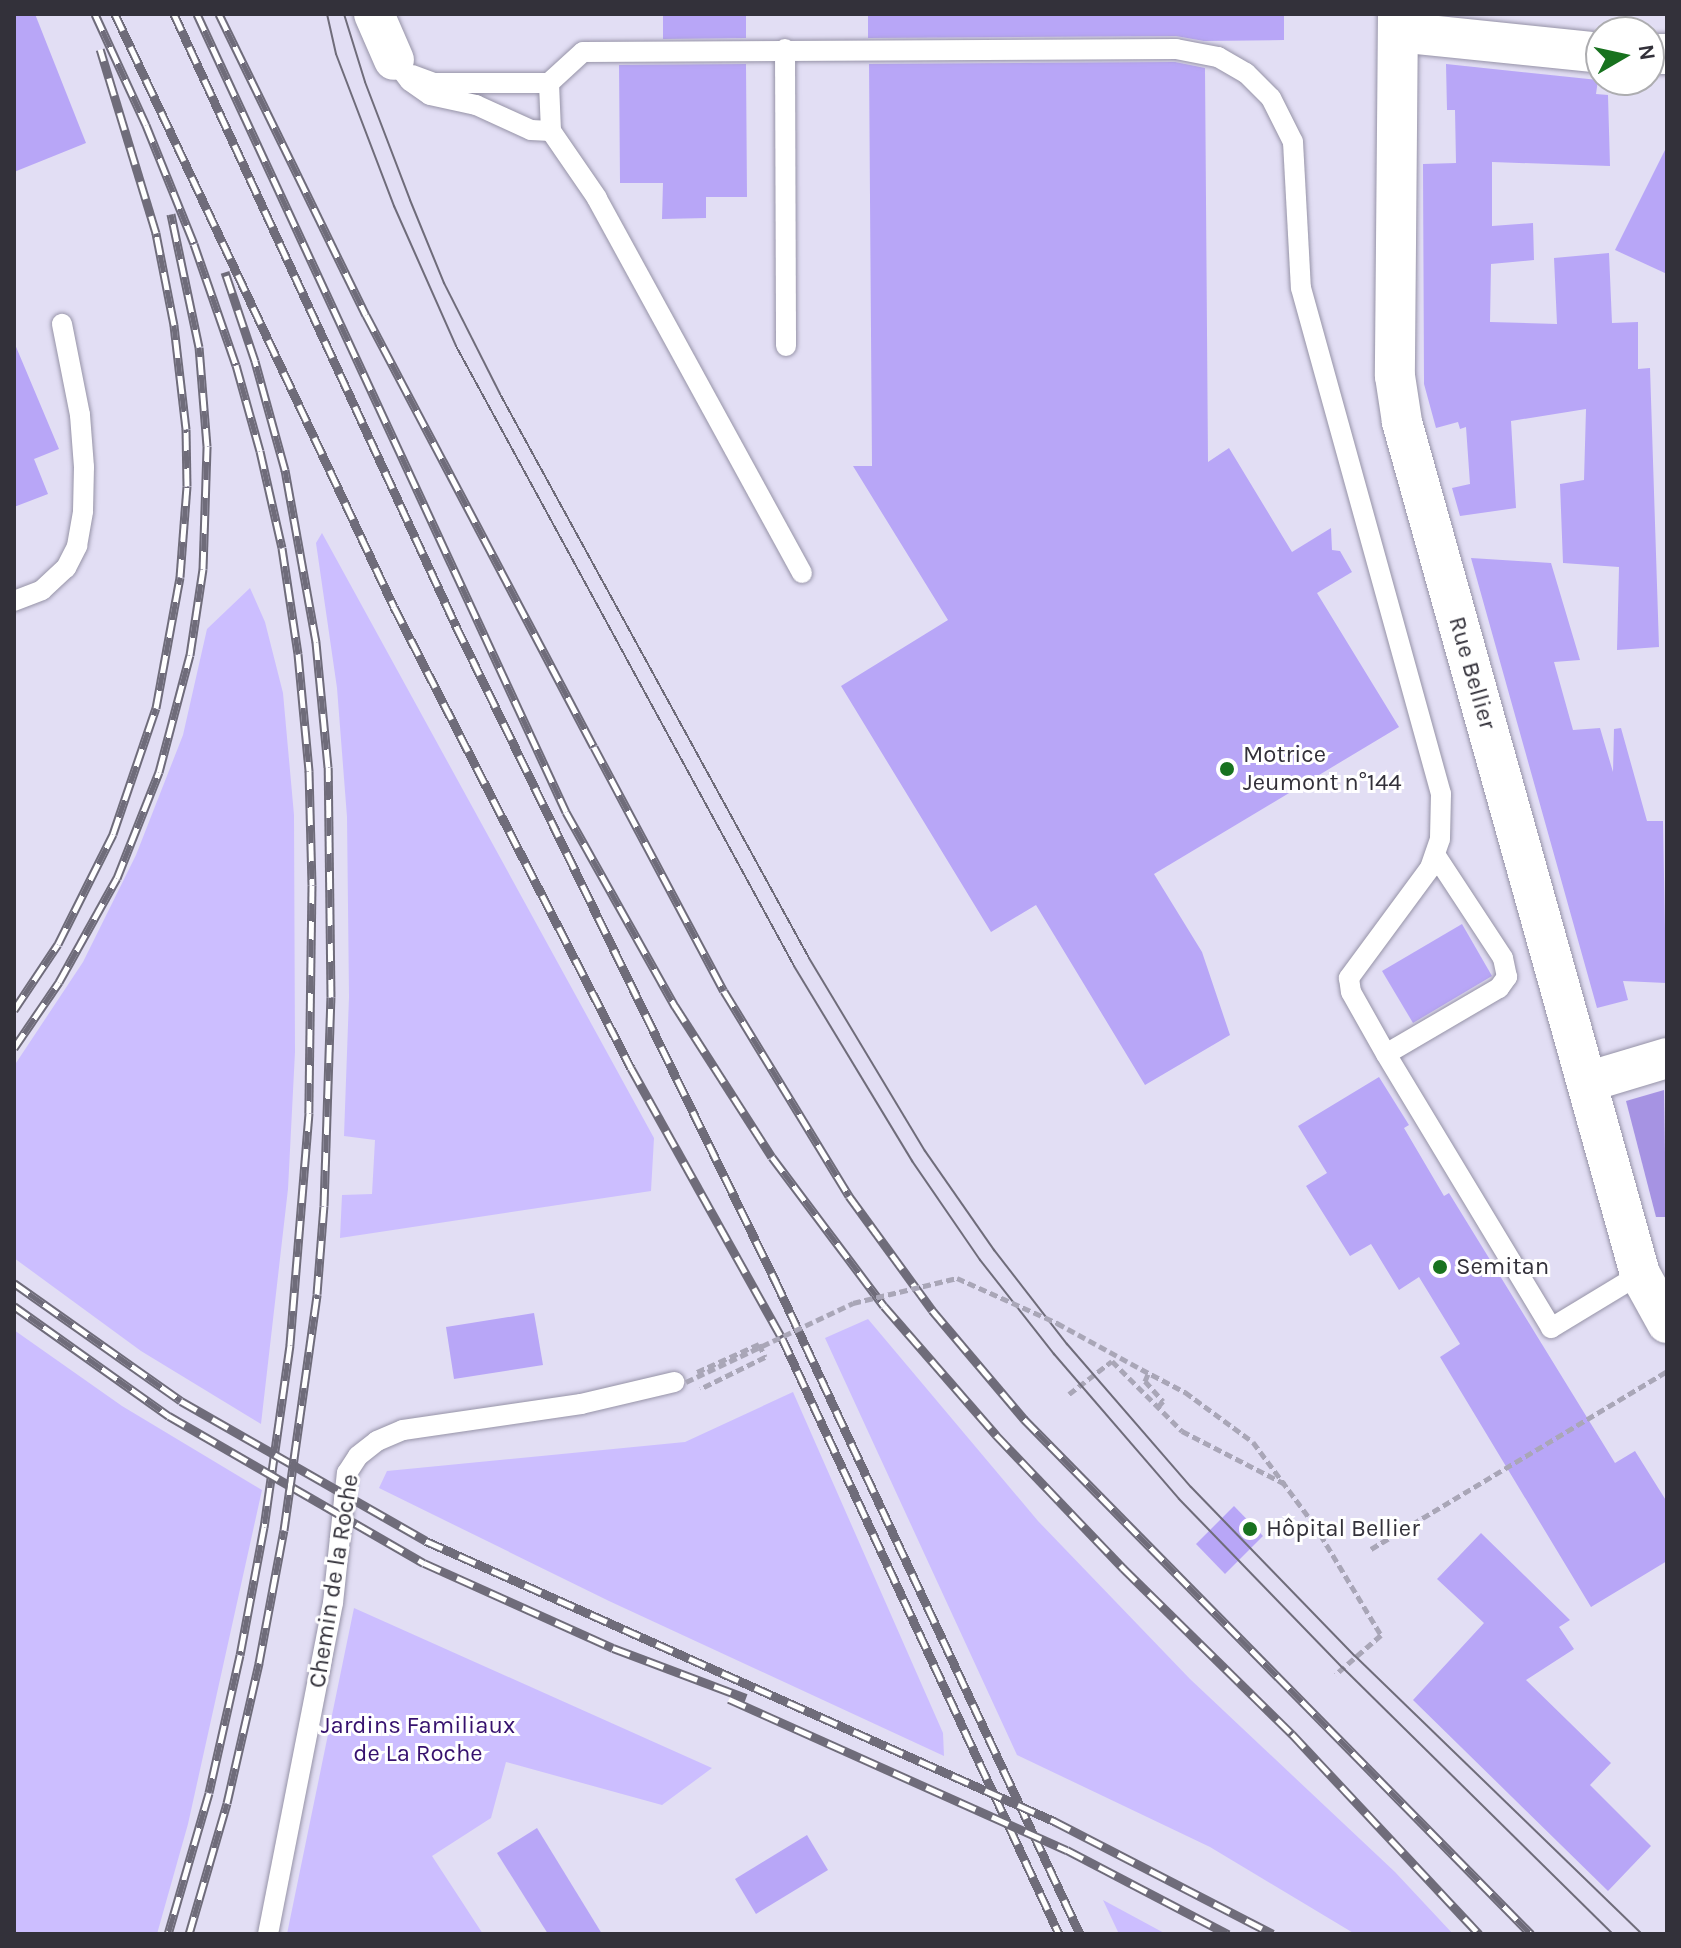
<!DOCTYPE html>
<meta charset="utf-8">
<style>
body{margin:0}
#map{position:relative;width:1681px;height:1948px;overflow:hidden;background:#e2def4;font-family:Karla,sans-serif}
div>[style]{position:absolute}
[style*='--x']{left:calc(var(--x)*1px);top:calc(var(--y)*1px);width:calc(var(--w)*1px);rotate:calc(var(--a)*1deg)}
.green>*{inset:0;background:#ccbeff}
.forest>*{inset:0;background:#a693e3}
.building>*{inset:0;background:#b8a6f7}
.path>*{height:5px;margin-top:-2.5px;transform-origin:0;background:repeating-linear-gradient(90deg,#a9a6b7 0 8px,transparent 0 12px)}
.roads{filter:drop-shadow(0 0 2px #9693a7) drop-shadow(0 0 2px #9693a7)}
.service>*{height:20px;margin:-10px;padding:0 10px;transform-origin:10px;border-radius:10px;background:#fff}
.minor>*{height:40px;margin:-20px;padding:0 20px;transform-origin:20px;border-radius:20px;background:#fff}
.tram>*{height:2px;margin:-1px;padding:0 1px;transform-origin:1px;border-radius:1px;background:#6f6c7a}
.rail>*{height:9px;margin-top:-4.5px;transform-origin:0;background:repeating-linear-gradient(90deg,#fff 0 18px,#6f6c7a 0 36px);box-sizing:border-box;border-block:2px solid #6f6c7a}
.path-bridge>*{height:5px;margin-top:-2.5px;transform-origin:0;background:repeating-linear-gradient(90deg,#a9a6b7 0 8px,transparent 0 12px)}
.dots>*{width:22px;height:22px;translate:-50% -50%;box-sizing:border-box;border:4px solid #fff;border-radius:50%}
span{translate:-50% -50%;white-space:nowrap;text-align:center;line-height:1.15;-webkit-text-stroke:6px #fff;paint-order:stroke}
.street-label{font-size:24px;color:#33313a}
.poi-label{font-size:24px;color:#33313a}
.left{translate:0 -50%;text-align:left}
.park-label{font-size:24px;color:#36116e}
.frame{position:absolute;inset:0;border:16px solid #33313a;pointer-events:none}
.north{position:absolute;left:1585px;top:16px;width:80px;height:80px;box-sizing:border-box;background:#fff;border:2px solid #adadb0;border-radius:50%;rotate:81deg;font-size:22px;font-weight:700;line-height:32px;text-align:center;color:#33313a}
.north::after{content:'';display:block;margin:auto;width:28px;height:36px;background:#18721f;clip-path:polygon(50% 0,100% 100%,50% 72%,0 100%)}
</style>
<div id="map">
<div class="green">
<i style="clip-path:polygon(322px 533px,654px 1138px,651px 1191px,340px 1238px,342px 1195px,372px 1194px,375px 1140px,344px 1136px,349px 997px,347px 817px,337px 688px,316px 543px)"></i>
<i style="clip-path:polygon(250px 588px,265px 622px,283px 693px,294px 815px,295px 1052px,288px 1189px,261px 1424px,141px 1351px,14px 1258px,14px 1066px,83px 962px,136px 855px,183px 735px,207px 629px)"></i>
<i style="clip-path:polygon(868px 1319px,1038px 1521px,1190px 1679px,1395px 1872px,1453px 1934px,1355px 1934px,1210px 1847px,1017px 1755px,825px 1338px)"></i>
<i style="clip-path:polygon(14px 1330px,122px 1406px,262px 1490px,188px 1824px,157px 1934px,14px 1934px)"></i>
<i style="clip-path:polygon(793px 1392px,943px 1733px,944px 1756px,609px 1601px,379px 1488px,387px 1471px,685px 1442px)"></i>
<i style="clip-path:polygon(354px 1608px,712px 1768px,662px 1805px,506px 1762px,491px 1818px,432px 1856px,483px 1934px,287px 1934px)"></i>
<i style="clip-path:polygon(1103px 1900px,1166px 1934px,1119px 1934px)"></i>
</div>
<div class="forest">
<i style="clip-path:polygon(1664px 1090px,1666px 1217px,1656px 1217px,1626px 1101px)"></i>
</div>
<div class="building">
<i style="clip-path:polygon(14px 14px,35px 14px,86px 143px,14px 172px)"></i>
<i style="clip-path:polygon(663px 14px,746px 14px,746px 38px,663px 39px)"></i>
<i style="clip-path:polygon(868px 14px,1284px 14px,1284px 40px,1204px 41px,1176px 36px,868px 38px)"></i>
<i style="clip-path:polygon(1175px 62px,1205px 68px,1208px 462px,1229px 448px,1292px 552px,1331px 528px,1332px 550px,1340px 551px,1352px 572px,1317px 593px,1399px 727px,1154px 874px,1202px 952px,1230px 1035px,1145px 1085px,1036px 905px,991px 932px,841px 686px,948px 620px,853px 466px,872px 466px,869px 64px)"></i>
<i style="clip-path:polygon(746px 64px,747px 197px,706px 197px,706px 218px,662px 219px,663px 183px,620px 183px,619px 65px)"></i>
<i style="clip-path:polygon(1446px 64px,1598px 80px,1596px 94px,1608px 95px,1610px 166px,1492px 162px,1492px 226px,1533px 223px,1534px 260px,1491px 264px,1490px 322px,1557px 324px,1554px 258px,1609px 253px,1612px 323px,1638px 322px,1638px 369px,1650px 368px,1659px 647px,1617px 650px,1619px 567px,1563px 563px,1560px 484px,1584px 480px,1586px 409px,1511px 421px,1516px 508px,1460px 516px,1452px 488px,1470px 484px,1466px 427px,1460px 429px,1458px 422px,1436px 428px,1424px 384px,1423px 164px,1456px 163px,1455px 110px,1447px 110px)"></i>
<i style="clip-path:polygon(1667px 146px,1667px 274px,1615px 250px)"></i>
<i style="clip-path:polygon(14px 342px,59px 449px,34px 459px,48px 494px,14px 507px)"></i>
<i style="clip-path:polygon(1471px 558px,1551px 563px,1580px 660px,1554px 662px,1573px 730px,1600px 728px,1613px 772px,1614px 729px,1621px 728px,1647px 821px,1663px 821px,1666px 983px,1623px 981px,1628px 1000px,1597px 1008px)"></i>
<i style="clip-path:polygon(1462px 924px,1492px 976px,1413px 1023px,1382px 971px)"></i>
<i style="clip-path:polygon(1379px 1077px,1409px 1125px,1404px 1128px,1444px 1196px,1449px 1193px,1615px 1463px,1635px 1451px,1667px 1502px,1667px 1561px,1591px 1607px,1440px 1357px,1460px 1344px,1419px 1277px,1399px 1290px,1371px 1244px,1350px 1256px,1306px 1186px,1327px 1173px,1298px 1126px)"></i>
<i style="clip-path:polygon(534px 1313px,543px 1365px,454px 1379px,446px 1327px)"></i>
<i style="clip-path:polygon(1234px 1506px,1263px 1536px,1225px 1574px,1196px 1544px)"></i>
<i style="clip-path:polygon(1481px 1533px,1570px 1620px,1559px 1627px,1574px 1649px,1526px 1680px,1611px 1763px,1590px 1785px,1651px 1846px,1608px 1891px,1413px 1700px,1484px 1623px,1437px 1579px)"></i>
<i style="clip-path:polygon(537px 1828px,602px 1934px,548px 1934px,497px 1853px)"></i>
<i style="clip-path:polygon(807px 1835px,828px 1870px,756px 1914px,735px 1879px)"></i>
</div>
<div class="path">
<i style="--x:1141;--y:1369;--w:50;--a:27.6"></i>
<i style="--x:1185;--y:1392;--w:84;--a:36.3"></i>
<i style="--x:1253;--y:1442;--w:102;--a:53.4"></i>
<i style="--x:1314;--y:1524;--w:130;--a:58.9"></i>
<i style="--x:1381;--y:1635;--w:60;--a:139.1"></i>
<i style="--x:697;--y:1372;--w:68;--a:-24.3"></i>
<i style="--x:759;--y:1344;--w:14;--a:65"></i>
<i style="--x:765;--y:1357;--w:72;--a:153.8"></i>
<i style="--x:1148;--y:1374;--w:8;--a:113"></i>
<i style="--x:1145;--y:1381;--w:27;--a:48"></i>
<i style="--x:1163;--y:1401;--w:9;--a:131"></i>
<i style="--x:1069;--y:1394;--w:54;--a:-37.5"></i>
<i style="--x:1112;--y:1361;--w:99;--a:45"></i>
<i style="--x:1182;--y:1431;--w:116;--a:27.2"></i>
<i style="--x:1371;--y:1549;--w:345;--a:-31"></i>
</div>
<div class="roads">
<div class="service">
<i style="--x:785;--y:49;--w:297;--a:89.8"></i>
<i style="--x:394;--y:60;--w:26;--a:53"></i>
<i style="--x:410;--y:81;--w:24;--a:35"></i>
<i style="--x:430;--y:95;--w:47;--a:12.3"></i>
<i style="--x:476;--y:105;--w:60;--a:24.4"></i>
<i style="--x:531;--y:130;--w:20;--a:3"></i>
<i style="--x:412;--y:75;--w:23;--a:20"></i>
<i style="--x:434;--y:83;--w:115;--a:0"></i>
<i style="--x:802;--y:573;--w:427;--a:-118.7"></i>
<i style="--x:597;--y:198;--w:81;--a:-124.5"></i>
<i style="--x:551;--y:131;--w:48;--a:-92.4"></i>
<i style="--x:549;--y:83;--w:46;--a:-42.4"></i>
<i style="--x:583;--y:52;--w:593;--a:-0.29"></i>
<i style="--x:1176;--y:49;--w:43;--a:10.8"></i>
<i style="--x:1218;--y:57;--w:32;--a:30"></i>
<i style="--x:1246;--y:73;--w:35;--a:45"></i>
<i style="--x:1271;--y:98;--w:49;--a:63.4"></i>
<i style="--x:1293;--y:142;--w:146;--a:86.9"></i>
<i style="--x:1301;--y:288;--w:525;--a:74.53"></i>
<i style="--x:1441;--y:794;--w:45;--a:91.3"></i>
<i style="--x:1440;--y:839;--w:31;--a:109"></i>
<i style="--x:1430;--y:868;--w:137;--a:126.4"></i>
<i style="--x:1349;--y:978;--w:14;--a:82"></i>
<i style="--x:1351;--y:992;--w:71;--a:60.6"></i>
<i style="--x:1386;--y:1054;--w:131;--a:-30.3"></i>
<i style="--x:1499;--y:988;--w:14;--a:-54"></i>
<i style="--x:1507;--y:977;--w:19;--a:-102"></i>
<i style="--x:1503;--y:958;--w:122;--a:-123.3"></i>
<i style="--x:14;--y:601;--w:30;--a:-21"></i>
<i style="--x:42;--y:590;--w:33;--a:-43"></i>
<i style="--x:66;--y:568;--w:25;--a:-63"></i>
<i style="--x:77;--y:546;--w:36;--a:-80"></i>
<i style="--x:83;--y:511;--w:44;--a:-88.7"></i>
<i style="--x:84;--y:467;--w:52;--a:-94.4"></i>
<i style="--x:80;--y:415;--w:93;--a:-101.2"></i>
<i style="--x:1386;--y:1054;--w:320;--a:58.9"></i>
<i style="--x:1551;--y:1328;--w:104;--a:-31.2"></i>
<i style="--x:268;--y:1934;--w:337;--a:-78.9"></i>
<i style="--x:333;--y:1603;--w:131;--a:-83.9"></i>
<i style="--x:347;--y:1473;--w:20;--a:-57"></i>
<i style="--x:358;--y:1456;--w:24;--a:-38"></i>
<i style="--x:377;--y:1441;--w:28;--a:-23"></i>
<i style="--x:403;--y:1430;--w:180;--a:-8.3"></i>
<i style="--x:581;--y:1404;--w:96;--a:-13.3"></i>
</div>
<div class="minor">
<i style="--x:374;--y:14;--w:50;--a:66.5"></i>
<i style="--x:1398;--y:14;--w:362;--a:90.5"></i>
<i style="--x:1395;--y:376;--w:47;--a:81.3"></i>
<i style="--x:1402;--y:422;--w:885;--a:74.39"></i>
<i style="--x:1640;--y:1274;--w:56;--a:61.1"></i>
<i style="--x:1398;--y:32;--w:204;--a:5.9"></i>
<i style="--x:1649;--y:54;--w:18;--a:0"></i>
<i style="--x:1587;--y:1082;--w:84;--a:-16.7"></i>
</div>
</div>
<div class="tram">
<i style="--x:327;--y:14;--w:41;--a:77.3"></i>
<i style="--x:336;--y:54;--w:163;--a:69.1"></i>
<i style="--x:394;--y:206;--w:153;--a:66.1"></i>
<i style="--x:456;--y:346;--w:706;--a:61.4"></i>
<i style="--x:794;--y:966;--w:228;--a:58.8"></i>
<i style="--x:912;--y:1161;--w:120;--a:55.5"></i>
<i style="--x:980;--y:1260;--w:120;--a:51.8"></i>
<i style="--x:1054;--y:1354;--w:191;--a:49.2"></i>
<i style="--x:1179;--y:1499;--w:235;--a:45.9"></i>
<i style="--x:1343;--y:1668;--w:379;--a:44.6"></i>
<i style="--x:344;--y:14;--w:71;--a:72.8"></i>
<i style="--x:365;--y:82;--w:126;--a:69.1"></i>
<i style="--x:410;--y:200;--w:90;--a:67.7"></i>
<i style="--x:444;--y:283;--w:124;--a:63.2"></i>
<i style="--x:500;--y:394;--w:643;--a:61.28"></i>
<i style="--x:809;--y:958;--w:225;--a:59"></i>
<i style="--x:925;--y:1151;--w:121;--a:55.1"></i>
<i style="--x:994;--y:1250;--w:119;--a:52.2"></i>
<i style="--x:1067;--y:1344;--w:189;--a:49.1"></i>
<i style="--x:1191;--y:1487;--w:235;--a:45.9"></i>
<i style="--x:1355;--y:1656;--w:400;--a:44.1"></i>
</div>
<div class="rail">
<i style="--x:95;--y:14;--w:122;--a:65.3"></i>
<i style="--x:146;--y:125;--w:128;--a:68"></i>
<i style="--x:194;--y:244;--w:128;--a:70.9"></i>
<i style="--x:236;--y:365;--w:89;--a:74.4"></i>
<i style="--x:260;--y:451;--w:99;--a:77.2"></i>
<i style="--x:282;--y:548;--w:107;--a:81.4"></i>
<i style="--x:298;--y:654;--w:118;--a:84.6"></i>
<i style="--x:309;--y:771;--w:114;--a:88.5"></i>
<i style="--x:312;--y:885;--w:228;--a:90.8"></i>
<i style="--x:309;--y:1113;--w:233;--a:94.7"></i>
<i style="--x:290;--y:1345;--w:184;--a:98.1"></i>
<i style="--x:264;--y:1527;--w:130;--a:100.6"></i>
<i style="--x:240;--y:1655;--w:141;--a:102.7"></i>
<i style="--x:209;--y:1793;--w:147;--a:106.2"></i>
<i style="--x:115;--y:14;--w:655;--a:64.8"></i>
<i style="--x:394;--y:607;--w:518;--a:62.79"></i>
<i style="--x:631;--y:1068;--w:309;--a:60.8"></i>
<i style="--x:782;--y:1338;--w:657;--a:65.07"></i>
<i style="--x:174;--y:14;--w:674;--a:65.26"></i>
<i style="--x:456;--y:626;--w:728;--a:64"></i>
<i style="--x:775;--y:1280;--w:722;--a:65"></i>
<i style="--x:197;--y:14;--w:879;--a:65.18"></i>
<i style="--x:566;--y:812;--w:223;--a:60.7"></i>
<i style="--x:675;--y:1006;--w:179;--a:57.3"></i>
<i style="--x:772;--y:1157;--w:186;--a:53.1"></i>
<i style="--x:884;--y:1306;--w:171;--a:49"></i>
<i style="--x:996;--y:1435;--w:184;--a:46.3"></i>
<i style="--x:1123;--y:1568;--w:237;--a:44.5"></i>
<i style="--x:1292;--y:1734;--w:274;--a:46.9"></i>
<i style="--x:219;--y:14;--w:335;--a:64"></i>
<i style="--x:366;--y:315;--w:488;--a:62.2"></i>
<i style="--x:594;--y:747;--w:276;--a:62"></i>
<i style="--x:724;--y:991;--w:240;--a:58.6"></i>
<i style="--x:849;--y:1196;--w:141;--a:53.9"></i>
<i style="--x:932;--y:1310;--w:143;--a:49.8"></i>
<i style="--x:1024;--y:1419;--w:723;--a:45.45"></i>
<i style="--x:14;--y:1010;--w:79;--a:-56.3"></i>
<i style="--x:58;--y:944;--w:123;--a:-63.4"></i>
<i style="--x:113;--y:834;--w:133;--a:-71.2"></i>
<i style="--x:156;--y:708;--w:133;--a:-79.6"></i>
<i style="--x:180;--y:577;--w:91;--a:-85.6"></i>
<i style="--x:187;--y:486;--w:57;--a:-91"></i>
<i style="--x:186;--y:429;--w:105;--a:-96.6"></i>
<i style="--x:174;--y:325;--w:94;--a:-101.1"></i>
<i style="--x:156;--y:233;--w:192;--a:-106.9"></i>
<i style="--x:14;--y:1048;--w:80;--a:-55.7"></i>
<i style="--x:59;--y:982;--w:119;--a:-60.9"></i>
<i style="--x:117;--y:878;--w:114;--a:-68.4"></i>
<i style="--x:159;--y:772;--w:121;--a:-75.2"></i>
<i style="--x:190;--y:655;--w:87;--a:-81.4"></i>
<i style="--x:203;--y:569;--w:123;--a:-88.1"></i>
<i style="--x:207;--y:446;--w:99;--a:-94.6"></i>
<i style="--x:199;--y:347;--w:136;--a:-101.9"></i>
<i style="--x:14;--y:1283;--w:204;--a:35.2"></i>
<i style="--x:181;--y:1401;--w:282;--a:29.7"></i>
<i style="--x:426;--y:1541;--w:688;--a:24.03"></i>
<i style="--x:1054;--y:1821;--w:246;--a:27.3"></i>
<i style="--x:14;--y:1306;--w:190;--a:35.4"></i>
<i style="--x:169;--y:1416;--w:294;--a:30"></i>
<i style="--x:424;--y:1563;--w:207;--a:24.2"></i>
<i style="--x:613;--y:1648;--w:142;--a:20.6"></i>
<i style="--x:729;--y:1699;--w:370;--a:24.1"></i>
<i style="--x:1067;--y:1850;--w:182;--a:27.6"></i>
<i style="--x:189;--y:1934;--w:136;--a:-73.8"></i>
<i style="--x:227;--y:1803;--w:144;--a:-77.1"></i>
<i style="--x:259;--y:1663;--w:135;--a:-79.4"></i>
<i style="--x:284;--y:1530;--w:238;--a:-82"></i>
<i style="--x:317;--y:1294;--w:88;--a:-85.5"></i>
<i style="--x:324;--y:1206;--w:209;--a:-88.1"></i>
<i style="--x:331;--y:997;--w:230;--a:-90.7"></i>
<i style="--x:328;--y:767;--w:126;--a:-95.5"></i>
<i style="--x:316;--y:642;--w:175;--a:-100.2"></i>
<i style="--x:285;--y:470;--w:113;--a:-105.4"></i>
<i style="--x:255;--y:361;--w:94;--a:-108.6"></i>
</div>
<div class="path-bridge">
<i style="--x:686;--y:1382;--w:185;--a:-25.3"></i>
<i style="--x:853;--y:1303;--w:107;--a:-13.5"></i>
<i style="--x:957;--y:1278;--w:110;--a:24.2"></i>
<i style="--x:1057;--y:1323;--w:96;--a:28.7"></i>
</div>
<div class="dots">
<i style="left:1227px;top:769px;background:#18721f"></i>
<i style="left:1440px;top:1267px;background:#18721f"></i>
<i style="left:1250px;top:1529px;background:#18721f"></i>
</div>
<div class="street-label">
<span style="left:1472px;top:673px;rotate:74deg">Rue Bellier</span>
<span style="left:334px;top:1581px;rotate:-81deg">Chemin de la Roche</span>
</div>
<div class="poi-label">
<span class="left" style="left:1243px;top:769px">Motrice<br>Jeumont n°144</span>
<span class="left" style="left:1456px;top:1267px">Semitan</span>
<span class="left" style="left:1266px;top:1529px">Hôpital Bellier</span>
</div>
<div class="park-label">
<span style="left:418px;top:1740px">Jardins Familiaux<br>de La Roche</span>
</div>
<div class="frame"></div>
<div class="north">N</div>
</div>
